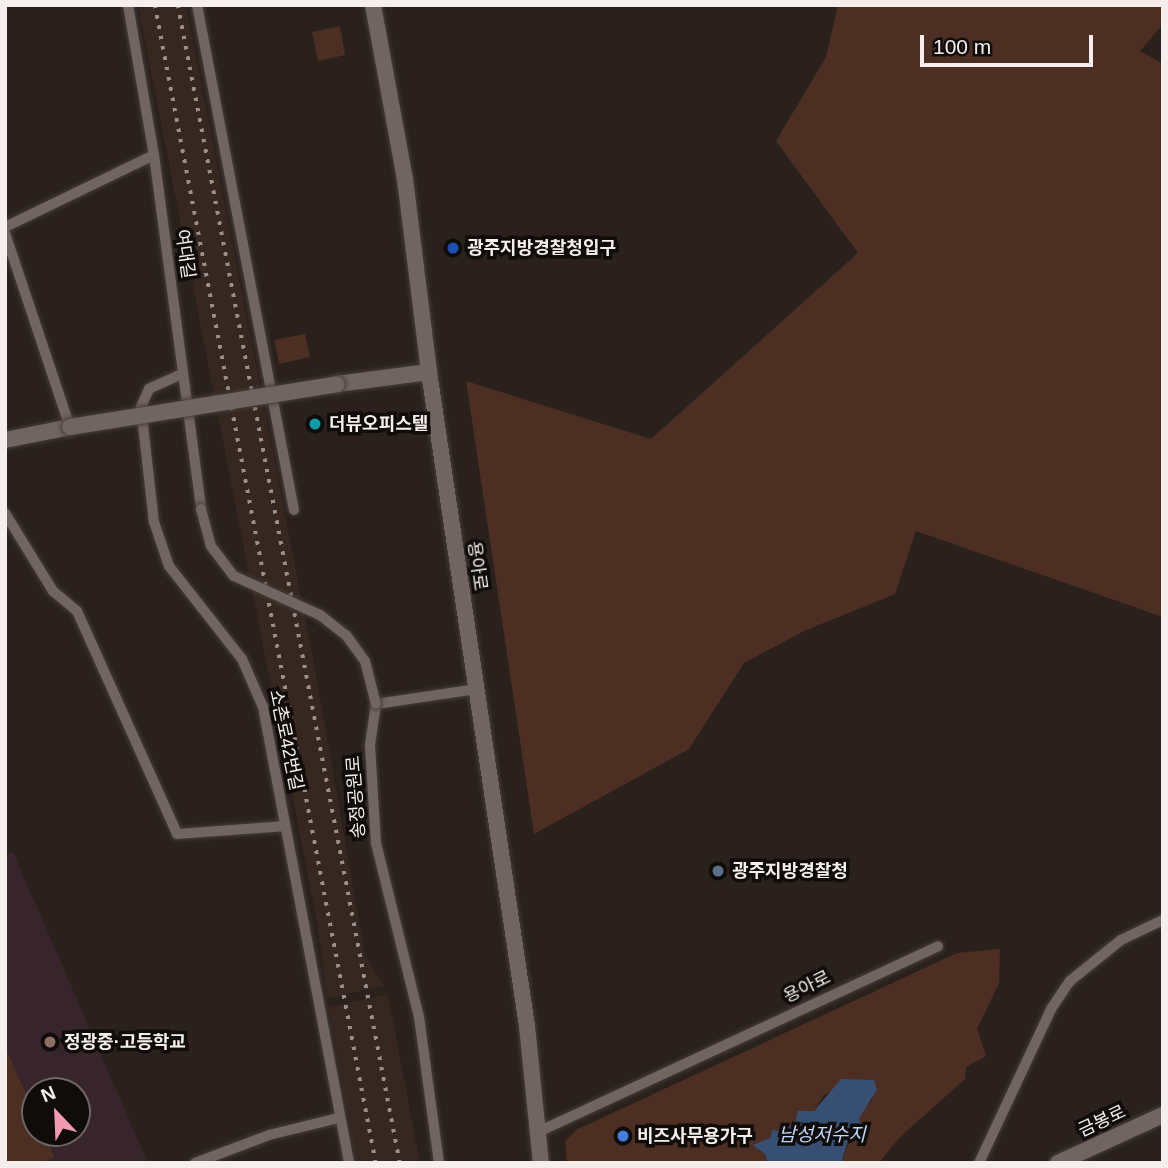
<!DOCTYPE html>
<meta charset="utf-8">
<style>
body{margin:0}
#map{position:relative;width:1168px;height:1168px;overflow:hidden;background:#2a211d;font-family:Arial,"Noto Sans KR",sans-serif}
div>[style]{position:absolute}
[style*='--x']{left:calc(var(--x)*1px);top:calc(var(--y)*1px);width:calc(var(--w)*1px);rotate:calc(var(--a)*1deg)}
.built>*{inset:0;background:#362720}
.education>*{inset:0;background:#37252b}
.green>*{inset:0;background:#4c2f22}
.water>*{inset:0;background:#374f73}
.roads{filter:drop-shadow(0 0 2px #453d39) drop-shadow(0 0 2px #453d39)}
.street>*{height:10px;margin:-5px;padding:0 5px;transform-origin:5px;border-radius:5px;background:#706561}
.secondary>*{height:16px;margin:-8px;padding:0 8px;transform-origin:8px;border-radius:8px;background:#706561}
.rail>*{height:3.5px;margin-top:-1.75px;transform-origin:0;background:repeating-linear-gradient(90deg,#98908e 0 3.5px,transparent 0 10.5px)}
.bridges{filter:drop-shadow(0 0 2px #453d39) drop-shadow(0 0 2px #453d39)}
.street-bridge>*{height:10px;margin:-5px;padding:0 5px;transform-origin:5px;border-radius:5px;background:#706561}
.secondary-bridge>*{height:16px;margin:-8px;padding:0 8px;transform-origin:8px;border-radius:8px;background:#706561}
.dots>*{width:19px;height:19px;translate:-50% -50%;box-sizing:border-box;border:4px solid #100c0a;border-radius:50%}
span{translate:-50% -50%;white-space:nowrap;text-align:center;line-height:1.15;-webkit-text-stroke:7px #100c0a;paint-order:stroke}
.poi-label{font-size:18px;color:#f5eeec;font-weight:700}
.left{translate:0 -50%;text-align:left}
.street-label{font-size:18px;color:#f5eeec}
.water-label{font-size:19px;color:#bfd7fc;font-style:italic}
.frame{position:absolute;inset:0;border:7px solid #f5eeec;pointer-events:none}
.north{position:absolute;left:21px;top:1077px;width:70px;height:70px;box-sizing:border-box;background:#100c0a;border:2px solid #6c6664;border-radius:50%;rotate:337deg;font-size:19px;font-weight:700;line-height:28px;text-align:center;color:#f5eeec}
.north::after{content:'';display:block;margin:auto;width:24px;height:32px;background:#f19ab0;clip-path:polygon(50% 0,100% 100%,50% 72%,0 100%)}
.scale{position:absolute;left:920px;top:35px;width:173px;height:32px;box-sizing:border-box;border:4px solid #f5eeec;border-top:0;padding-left:9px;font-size:21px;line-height:24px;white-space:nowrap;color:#f5eeec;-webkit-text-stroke:5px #100c0a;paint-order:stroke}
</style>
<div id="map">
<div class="built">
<i style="clip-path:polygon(138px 5px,186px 5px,316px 674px,365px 956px,385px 986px,327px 998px,318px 928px)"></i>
<i style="clip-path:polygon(388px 994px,420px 1163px,357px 1163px,329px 1007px)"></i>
</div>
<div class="education">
<i style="clip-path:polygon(evenodd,13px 852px,148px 1163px,5px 1163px,5px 855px,13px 852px,35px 1091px,77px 1091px,77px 1133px,35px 1133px,35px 1091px)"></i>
</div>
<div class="green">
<i style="clip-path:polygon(838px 5px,1163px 5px,1163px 24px,1140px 51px,1163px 64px,1163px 617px,916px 531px,895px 594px,804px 631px,744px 663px,689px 749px,534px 834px,466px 381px,651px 439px,858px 253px,776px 141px,826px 57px)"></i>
<i style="clip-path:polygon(340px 26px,345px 55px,318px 61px,312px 32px)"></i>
<i style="clip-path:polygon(305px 334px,310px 357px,279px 364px,274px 340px)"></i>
<i style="clip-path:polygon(1000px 949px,999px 983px,977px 1029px,986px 1056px,966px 1067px,965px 1079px,899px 1138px,879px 1163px,841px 1163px,861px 1109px,872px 1101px,873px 1080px,858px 1081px,824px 1095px,814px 1111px,799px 1111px,795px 1123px,758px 1150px,766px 1155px,767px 1163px,567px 1163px,565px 1141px,578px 1129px,957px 953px)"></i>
<i style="clip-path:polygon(5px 1047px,35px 1114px,35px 1133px,44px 1133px,54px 1157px,40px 1163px,5px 1163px)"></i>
</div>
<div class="water">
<i style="clip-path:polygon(841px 1079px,874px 1080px,877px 1090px,859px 1118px,864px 1134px,848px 1141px,841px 1163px,767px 1163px,766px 1155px,753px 1145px,770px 1138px,773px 1129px,780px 1132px,795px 1123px,798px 1111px,814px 1111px)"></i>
</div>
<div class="roads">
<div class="street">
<i style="--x:128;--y:5;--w:152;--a:80.2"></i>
<i style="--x:154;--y:155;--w:357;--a:82.4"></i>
<i style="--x:197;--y:5;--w:514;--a:79.13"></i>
<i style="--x:5;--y:227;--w:165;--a:-25.8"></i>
<i style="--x:5;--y:233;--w:205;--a:71.5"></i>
<i style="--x:182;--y:374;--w:36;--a:156"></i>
<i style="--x:149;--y:389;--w:20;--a:114"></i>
<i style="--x:141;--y:407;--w:116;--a:83.6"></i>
<i style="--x:154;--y:522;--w:46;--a:71.2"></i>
<i style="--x:169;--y:566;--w:118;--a:51.9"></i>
<i style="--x:242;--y:659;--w:52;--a:66.4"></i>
<i style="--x:263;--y:707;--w:464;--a:79.3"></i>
<i style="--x:5;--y:513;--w:92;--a:58.4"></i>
<i style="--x:53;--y:591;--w:31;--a:40"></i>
<i style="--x:77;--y:611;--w:244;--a:65.8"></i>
<i style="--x:177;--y:834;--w:108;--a:-4.2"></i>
<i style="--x:538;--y:1132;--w:441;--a:-24.9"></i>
<i style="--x:195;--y:1163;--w:79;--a:-20.7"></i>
<i style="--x:269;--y:1135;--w:72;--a:-13.7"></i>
<i style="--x:439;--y:1163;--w:147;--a:-97.8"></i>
<i style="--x:419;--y:1017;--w:179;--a:-103.9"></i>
<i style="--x:376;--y:843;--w:98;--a:-93.5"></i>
<i style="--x:370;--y:745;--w:41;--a:-81.7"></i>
<i style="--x:376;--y:704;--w:101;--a:-8.5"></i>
<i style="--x:979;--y:1163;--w:170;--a:-64.9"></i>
<i style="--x:1051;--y:1009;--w:34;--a:-56"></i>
<i style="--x:1070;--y:981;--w:65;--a:-38.8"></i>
<i style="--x:1121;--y:940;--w:47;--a:-25.5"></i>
</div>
<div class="secondary">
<i style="--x:373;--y:5;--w:177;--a:79.6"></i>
<i style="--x:405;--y:179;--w:194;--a:82.9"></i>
<i style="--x:429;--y:372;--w:661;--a:81.48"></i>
<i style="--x:527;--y:1026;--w:138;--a:84.2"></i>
<i style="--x:337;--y:384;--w:93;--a:-7.4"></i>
<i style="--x:5;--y:440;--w:66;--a:-11.3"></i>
<i style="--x:1058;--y:1163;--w:115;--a:-24.6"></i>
</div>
</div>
<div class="rail">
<i style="--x:155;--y:5;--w:1179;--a:79.2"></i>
<i style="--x:178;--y:5;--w:1179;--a:79.15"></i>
</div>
<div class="bridges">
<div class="street-bridge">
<i style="--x:201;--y:509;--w:38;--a:75"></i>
<i style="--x:211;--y:546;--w:38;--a:53"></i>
<i style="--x:234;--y:576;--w:94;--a:24.4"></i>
<i style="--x:320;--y:615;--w:33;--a:38"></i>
<i style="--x:346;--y:635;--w:32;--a:54"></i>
<i style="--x:365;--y:661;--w:44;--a:75.7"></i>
</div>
<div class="secondary-bridge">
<i style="--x:70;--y:427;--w:270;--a:-9.1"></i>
</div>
</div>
<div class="dots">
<i style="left:453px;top:248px;background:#1a4fb4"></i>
<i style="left:315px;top:424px;background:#0f9aa8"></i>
<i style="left:718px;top:871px;background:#5c6f8a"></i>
<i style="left:50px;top:1042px;background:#8d6e63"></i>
<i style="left:623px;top:1136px;background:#3f7fe0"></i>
</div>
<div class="poi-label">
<span class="left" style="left:467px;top:248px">광주지방경찰청입구</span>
<span class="left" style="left:329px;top:424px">더뷰오피스텔</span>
<span class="left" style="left:732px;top:871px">광주지방경찰청</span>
<span class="left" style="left:64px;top:1042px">정광중·고등학교</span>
<span class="left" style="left:637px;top:1136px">비즈사무용가구</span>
</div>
<div class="street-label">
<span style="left:185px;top:254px;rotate:82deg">여대길</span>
<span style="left:477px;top:566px;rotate:82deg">용아로</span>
<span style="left:286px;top:740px;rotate:78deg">소촌로42번길</span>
<span style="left:356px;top:797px;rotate:-94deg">송정공원로</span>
<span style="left:807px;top:987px;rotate:-26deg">용아로</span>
<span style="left:1102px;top:1121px;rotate:-25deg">금봉로</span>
</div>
<div class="water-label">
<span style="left:822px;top:1135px">남성저수지</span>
</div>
<div class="frame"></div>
<div class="north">N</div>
<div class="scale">100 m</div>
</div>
